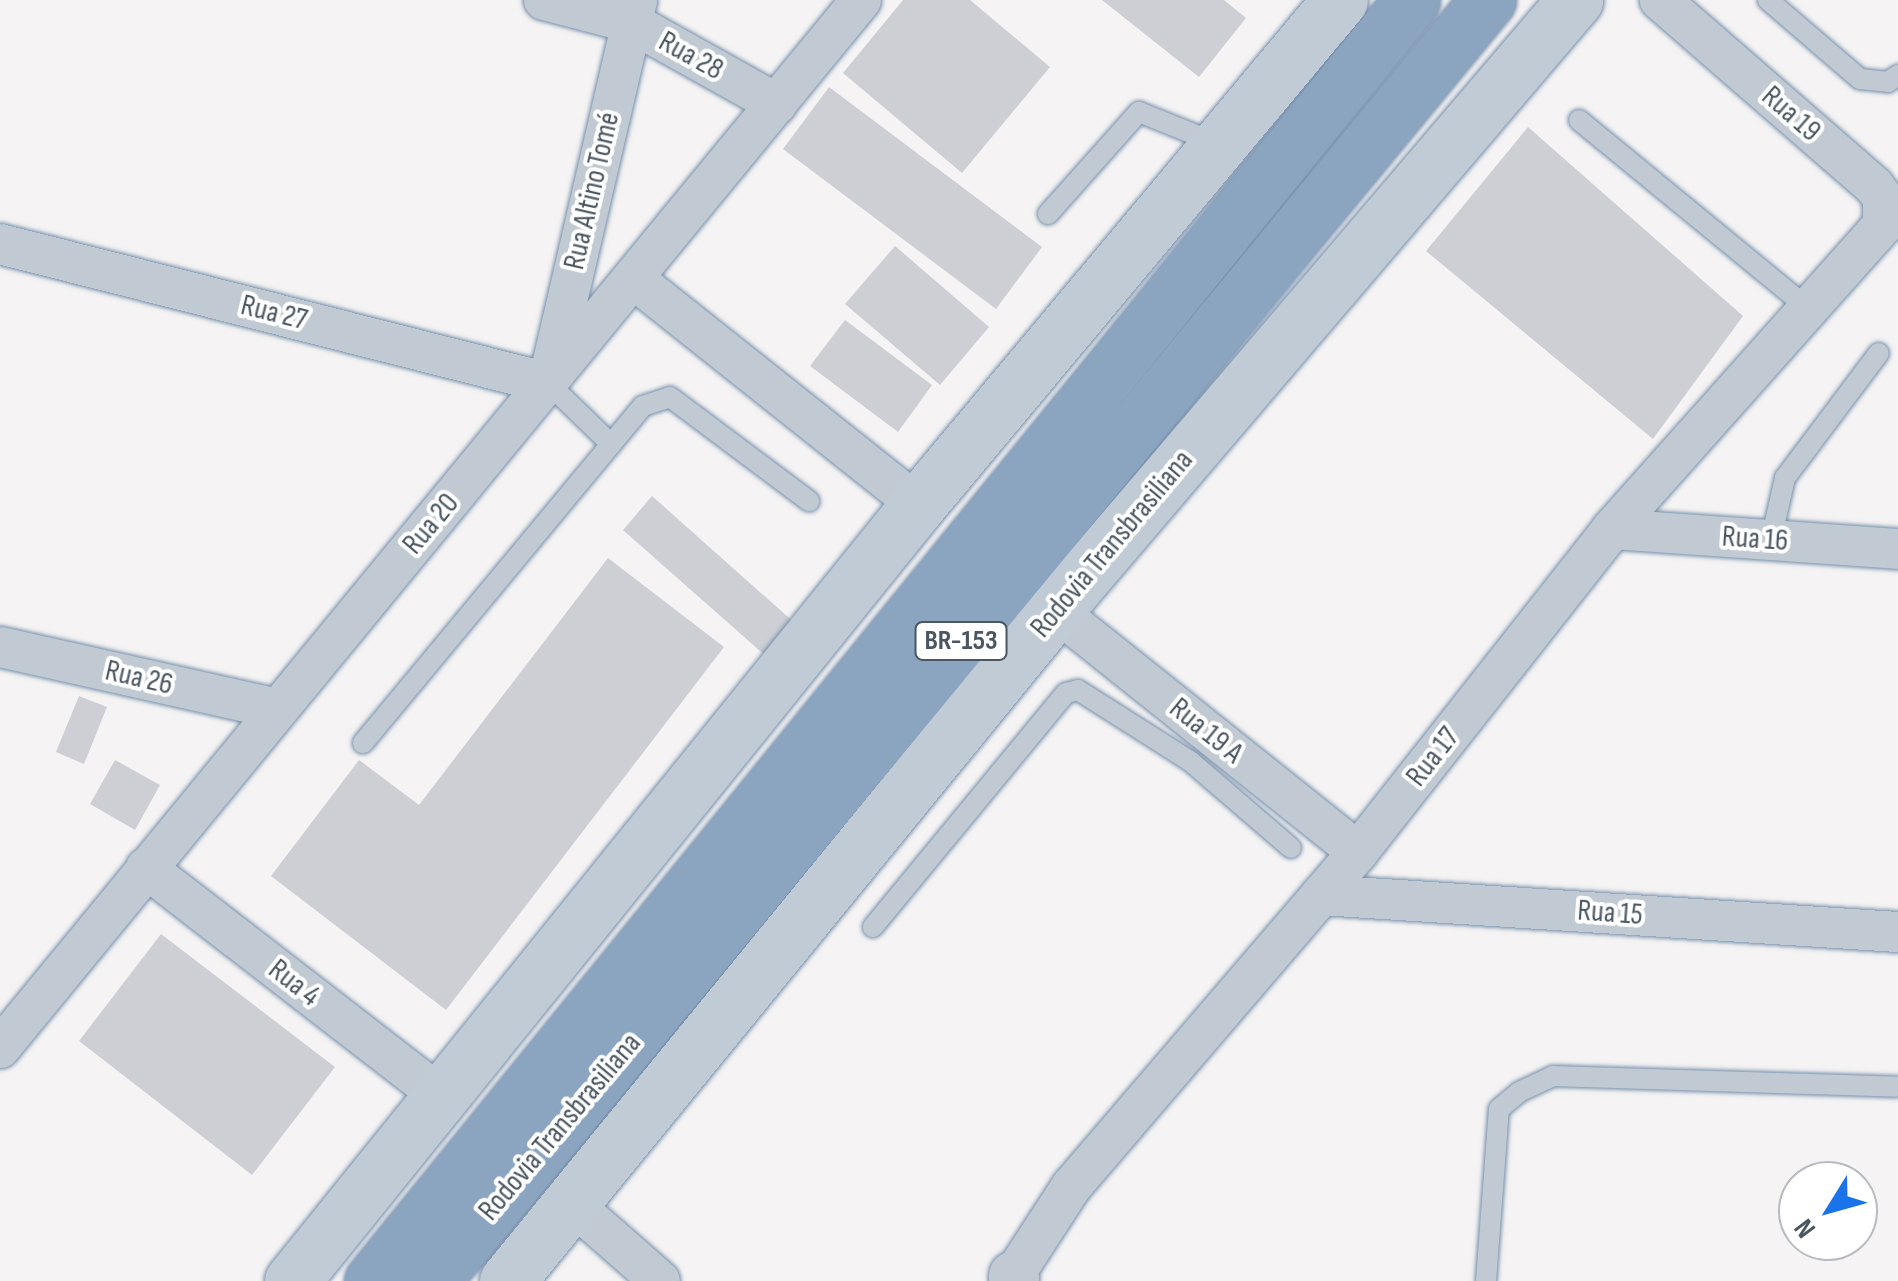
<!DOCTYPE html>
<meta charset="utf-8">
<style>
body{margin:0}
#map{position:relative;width:1898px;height:1281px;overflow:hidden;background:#f5f3f3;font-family:"Sofia Sans Condensed",sans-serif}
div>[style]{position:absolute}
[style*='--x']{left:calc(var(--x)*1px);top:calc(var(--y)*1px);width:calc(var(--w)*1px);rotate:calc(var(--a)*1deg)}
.building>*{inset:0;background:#cdcfd5}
.roads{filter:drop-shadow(0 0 2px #7690ad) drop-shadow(0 0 2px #7690ad)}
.service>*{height:20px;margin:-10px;padding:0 10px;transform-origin:10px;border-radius:10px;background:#c1cad2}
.minor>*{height:40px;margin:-20px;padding:0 20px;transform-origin:20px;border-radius:20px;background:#c1cad2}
.tertiary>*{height:50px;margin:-25px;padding:0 25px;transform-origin:25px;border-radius:25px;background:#c1cad2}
.secondary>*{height:55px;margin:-27.5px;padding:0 27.5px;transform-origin:27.5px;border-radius:27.5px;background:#c1cbd6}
.motorway>*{height:55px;margin:-27.5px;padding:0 27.5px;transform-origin:27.5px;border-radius:27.5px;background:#8ba5c1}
span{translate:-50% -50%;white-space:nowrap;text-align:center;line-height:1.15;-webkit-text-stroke:8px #fff;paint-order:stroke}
.shield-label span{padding:2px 8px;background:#fff;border:2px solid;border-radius:8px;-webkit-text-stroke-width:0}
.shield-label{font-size:28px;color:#4a5661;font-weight:700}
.street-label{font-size:30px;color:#4a5661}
.north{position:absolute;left:1778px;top:1161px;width:100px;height:100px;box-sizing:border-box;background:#fff;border:2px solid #b7bbc0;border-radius:50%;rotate:233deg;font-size:28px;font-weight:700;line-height:40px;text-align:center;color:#4a5661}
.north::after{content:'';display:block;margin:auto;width:35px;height:45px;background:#1a73e8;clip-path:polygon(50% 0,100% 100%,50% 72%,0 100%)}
</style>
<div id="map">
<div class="building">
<i style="clip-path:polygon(903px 0,970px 0,1050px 67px,962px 173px,843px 73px)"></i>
<i style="clip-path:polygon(1102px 0,1224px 0,1246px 18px,1199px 77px)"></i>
<i style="clip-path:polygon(829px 87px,1042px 247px,996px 309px,783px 149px)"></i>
<i style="clip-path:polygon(1528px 127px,1743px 316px,1653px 439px,1426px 251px)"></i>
<i style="clip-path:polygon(895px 246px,989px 327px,940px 385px,845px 304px)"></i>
<i style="clip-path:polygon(845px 320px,932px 385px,898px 432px,810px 366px)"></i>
<i style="clip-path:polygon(652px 496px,797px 625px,768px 658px,623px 530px)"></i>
<i style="clip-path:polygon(608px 558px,724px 647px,446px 1010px,271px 876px,359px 760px,419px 805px)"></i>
<i style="clip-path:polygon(79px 696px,107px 707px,84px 764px,56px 752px)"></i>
<i style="clip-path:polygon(115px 760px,160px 785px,135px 830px,90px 804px)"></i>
<i style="clip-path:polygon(161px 934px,335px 1067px,252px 1175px,79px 1041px)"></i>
</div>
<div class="roads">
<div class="service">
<i style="--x:1768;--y:0;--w:121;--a:40.7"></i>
<i style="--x:1860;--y:79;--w:28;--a:6"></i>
<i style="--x:1888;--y:82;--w:12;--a:-35"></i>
<i style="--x:1579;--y:120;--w:299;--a:39.4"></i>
<i style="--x:1048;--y:214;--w:137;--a:-48.3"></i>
<i style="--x:1139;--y:112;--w:83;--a:21.9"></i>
<i style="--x:548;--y:383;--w:88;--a:44.1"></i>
<i style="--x:1771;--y:540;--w:64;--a:-77.3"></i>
<i style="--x:1785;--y:478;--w:156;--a:-53.1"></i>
<i style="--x:363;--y:743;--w:438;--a:-50.3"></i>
<i style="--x:643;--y:406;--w:28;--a:-18"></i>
<i style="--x:670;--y:397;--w:174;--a:36.8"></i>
<i style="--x:873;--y:927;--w:303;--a:-50.5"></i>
<i style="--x:1066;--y:693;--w:12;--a:-14"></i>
<i style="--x:1078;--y:690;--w:133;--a:32.4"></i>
<i style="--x:1190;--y:761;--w:133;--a:40.7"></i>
<i style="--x:1486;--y:1281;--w:172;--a:-85.7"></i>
<i style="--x:1499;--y:1109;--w:26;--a:-40"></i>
<i style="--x:1519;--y:1092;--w:38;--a:-25"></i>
<i style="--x:1553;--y:1076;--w:344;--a:1.8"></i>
</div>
<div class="minor">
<i style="--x:544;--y:0;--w:91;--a:14.6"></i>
<i style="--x:632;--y:23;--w:166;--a:29.2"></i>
<i style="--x:0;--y:244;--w:565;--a:14.23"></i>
<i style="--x:548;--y:383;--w:393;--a:-76.9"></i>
<i style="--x:634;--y:279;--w:363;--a:38.5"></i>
<i style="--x:1612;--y:529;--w:287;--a:4"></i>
<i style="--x:1055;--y:610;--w:388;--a:38.6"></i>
<i style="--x:0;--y:647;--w:284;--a:12.6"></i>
<i style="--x:146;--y:868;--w:374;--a:37.7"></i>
<i style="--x:1321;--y:895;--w:578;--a:3.67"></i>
<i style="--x:0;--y:1048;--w:1356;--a:-50.59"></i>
<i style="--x:571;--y:1203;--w:118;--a:41.2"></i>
<i style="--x:1010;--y:1281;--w:112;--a:-57"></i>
<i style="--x:1071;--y:1187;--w:441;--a:-49.4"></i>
<i style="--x:1358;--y:852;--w:411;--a:-51.8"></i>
<i style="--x:1612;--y:529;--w:407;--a:-48.3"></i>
<i style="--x:1883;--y:225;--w:27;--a:-90"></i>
<i style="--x:1883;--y:198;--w:15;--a:-127"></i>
<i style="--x:1874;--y:186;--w:284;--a:-139"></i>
</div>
<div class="tertiary">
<i style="--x:1014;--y:1281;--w:5;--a:-90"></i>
</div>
<div class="secondary">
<i style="--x:292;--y:1281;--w:997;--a:-51.11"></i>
<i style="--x:918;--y:505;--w:658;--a:-50.12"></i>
<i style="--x:507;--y:1281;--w:866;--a:-50.76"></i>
<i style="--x:1055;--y:610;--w:802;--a:-49.55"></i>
</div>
<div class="motorway">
<i style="--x:372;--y:1281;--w:1650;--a:-50.93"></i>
<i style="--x:432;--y:1281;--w:1660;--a:-50.5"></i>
</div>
</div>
<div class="shield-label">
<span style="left:961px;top:641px">BR-153</span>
</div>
<div class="street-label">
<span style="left:691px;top:56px;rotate:29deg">Rua 28</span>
<span style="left:1791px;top:114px;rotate:41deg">Rua 19</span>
<span style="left:592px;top:191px;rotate:-77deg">Rua Altino Tomé</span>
<span style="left:274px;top:313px;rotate:14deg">Rua 27</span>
<span style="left:431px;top:524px;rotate:-50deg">Rua 20</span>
<span style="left:1755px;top:539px;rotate:4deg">Rua 16</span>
<span style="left:1112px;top:544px;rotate:-50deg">Rodovia Transbrasiliana</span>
<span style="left:139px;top:678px;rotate:13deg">Rua 26</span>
<span style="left:1206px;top:731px;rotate:39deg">Rua 19 A</span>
<span style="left:1433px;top:757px;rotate:-52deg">Rua 17</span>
<span style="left:1610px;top:913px;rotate:4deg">Rua 15</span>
<span style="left:294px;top:983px;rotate:38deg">Rua 4</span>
<span style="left:560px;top:1127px;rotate:-50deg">Rodovia Transbrasiliana</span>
</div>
<div class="north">N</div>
</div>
